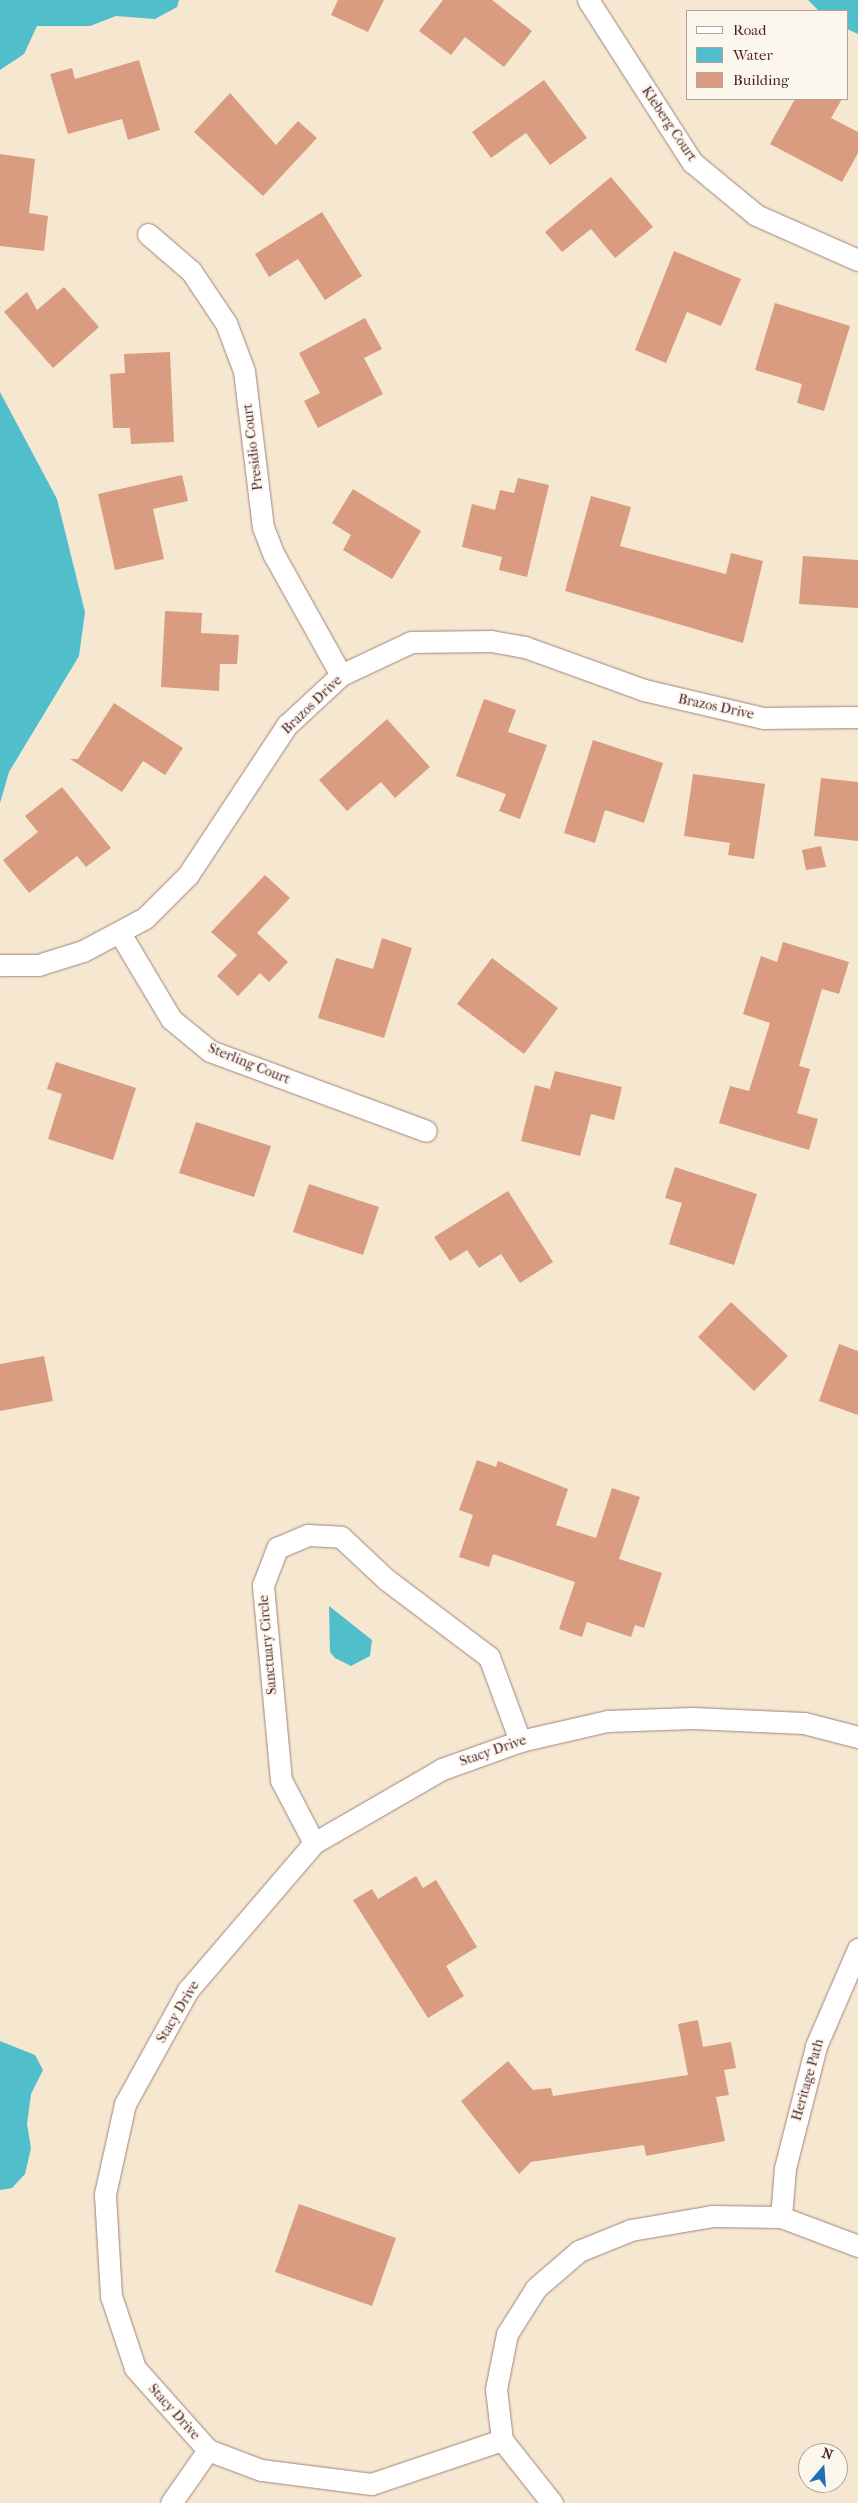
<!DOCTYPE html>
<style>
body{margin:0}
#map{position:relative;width:858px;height:2503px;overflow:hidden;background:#f6e7d0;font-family:"IM FELL French Canon",serif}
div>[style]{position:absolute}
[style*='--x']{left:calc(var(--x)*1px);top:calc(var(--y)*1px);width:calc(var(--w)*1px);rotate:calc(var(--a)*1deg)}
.water>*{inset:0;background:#51becb}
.building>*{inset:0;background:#d99c80}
.roads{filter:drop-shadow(0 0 1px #a0837e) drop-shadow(0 0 1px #a0837e)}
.minor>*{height:21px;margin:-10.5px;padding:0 10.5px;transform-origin:10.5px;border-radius:10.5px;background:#fff}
span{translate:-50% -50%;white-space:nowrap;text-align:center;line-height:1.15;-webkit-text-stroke:4px #fbf7ec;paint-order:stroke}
.street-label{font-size:14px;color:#4a1f2b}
.legend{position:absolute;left:686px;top:10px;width:162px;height:90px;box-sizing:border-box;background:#fbf7ec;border:1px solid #b4a19f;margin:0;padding:6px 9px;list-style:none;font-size:15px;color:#4a1f2b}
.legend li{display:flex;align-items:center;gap:10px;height:25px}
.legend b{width:25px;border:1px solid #b4a19f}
.north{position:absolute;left:798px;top:2443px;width:50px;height:50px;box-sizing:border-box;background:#fbf7ec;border:1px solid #b4a19f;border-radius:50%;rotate:18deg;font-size:14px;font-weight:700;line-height:20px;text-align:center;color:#4a1f2b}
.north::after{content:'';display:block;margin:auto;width:18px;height:22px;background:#1f6fb2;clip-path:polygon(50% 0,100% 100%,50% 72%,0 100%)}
</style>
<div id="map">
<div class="water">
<i style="clip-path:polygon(0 0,179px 0,177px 7px,155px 19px,116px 16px,90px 26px,37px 26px,24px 54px,0 70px)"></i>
<i style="clip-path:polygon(808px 0,858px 0,858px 34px,847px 29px,847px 11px,819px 11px)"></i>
<i style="clip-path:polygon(0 392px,57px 499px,85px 612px,79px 656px,9px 772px,0 803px)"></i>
<i style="clip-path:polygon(329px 1606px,372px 1640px,370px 1656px,351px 1666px,335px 1658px,330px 1652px)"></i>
<i style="clip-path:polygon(0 2041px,35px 2055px,43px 2070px,31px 2094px,27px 2124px,31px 2148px,25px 2174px,12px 2188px,0 2190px)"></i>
</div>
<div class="building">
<i style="clip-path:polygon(338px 0,384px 0,368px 32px,331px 15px)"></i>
<i style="clip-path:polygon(443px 0,492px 0,532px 31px,504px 67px,465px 37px,451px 55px,419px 31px)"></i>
<i style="clip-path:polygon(139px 60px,160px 130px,128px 140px,122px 119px,68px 134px,50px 74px,72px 68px,75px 79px)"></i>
<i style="clip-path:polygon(544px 80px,587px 138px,550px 165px,526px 133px,491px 158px,472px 132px)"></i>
<i style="clip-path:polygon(230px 93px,276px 145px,298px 121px,317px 138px,263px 196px,194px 132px)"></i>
<i style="clip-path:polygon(795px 99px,842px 99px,831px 118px,858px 132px,858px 153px,842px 182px,770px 144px)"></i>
<i style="clip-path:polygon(0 154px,35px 159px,29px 213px,48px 216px,44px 251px,0 246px)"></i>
<i style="clip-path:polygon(611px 177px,653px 227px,615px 258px,591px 229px,562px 252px,545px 232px)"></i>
<i style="clip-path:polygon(322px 212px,362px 276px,325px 300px,298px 259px,269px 277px,255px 254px)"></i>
<i style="clip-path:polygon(674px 251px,741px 279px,721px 326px,687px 312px,666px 363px,635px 350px)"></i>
<i style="clip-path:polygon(64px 287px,99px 327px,53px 368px,4px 312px,27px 292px,37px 310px)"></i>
<i style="clip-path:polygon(775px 303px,850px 326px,824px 411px,797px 403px,802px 384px,755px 370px)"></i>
<i style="clip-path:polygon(365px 318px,382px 349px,364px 358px,383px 394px,318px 428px,304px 401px,320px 393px,299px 353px)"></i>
<i style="clip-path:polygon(170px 352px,174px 442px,131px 444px,130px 428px,113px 428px,110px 374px,125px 373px,124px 354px)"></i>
<i style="clip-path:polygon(182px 475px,188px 501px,153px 509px,164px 559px,115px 570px,98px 494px)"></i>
<i style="clip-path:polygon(518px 478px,549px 485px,527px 577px,499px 570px,502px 557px,462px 547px,472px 504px,495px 510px,500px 490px,514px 493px)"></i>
<i style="clip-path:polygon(353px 489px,421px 531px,392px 579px,343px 550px,351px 535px,332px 523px)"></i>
<i style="clip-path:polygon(591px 496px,631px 507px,620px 546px,726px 574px,731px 553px,763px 561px,743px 643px,565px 591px)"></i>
<i style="clip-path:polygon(803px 556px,858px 560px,858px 608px,799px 604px)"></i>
<i style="clip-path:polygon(165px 611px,202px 613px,201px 633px,239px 635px,237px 664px,220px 664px,219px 691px,161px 687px)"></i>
<i style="clip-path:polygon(484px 699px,516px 710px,508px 732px,547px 745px,520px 819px,499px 811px,506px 794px,456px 776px)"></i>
<i style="clip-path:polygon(114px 703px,183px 748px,165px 775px,143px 761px,122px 792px,70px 759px,78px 759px)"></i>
<i style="clip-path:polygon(387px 719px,430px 767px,395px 798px,381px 782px,347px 811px,319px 780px)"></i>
<i style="clip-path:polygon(593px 740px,663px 763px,644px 823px,605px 810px,595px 843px,564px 833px)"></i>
<i style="clip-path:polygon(693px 774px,765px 784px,754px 859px,728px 855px,730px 843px,684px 836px)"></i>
<i style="clip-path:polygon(821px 778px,858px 782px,858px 841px,814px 836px)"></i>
<i style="clip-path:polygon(62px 787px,111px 848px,86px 867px,77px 856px,29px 893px,3px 860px,38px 832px,25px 816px)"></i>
<i style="clip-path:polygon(821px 846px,826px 867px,806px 870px,802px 850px)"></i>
<i style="clip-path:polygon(265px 875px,290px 898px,257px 933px,288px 962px,269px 982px,260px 973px,238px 996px,217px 976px,237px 955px,211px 932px)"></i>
<i style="clip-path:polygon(382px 938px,412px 948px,384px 1038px,318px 1018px,336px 958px,373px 969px)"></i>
<i style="clip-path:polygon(783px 942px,849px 962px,839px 994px,822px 989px,799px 1066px,810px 1069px,797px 1113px,818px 1119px,809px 1150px,719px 1123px,730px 1086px,749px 1091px,770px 1023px,743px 1014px,761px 956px,777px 962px)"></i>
<i style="clip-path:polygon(492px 958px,558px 1008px,524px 1054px,457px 1004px)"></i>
<i style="clip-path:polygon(56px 1062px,136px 1088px,113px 1160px,48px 1139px,62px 1094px,47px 1089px)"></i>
<i style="clip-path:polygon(555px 1071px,622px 1087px,614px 1120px,591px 1114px,580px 1156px,521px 1141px,535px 1085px,550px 1089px)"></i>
<i style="clip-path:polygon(196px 1122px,271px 1146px,254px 1197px,179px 1173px)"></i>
<i style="clip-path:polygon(675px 1167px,757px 1194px,734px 1265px,669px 1244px,682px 1203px,665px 1198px)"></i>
<i style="clip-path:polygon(309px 1184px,379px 1207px,363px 1255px,293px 1232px)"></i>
<i style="clip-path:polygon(508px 1191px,553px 1262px,520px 1283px,501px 1254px,479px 1268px,467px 1250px,450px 1261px,434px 1237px)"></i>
<i style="clip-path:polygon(731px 1302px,788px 1356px,754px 1391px,698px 1337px)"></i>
<i style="clip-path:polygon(839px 1344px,858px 1351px,858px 1415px,819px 1401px)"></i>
<i style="clip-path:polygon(44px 1356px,53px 1401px,0 1411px,0 1364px)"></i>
<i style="clip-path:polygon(477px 1460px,496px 1467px,498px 1461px,568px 1489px,556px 1525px,596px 1538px,612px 1488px,640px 1497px,619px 1559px,662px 1573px,644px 1628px,635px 1625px,631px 1637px,587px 1622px,582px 1637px,559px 1629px,575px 1582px,493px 1554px,489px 1567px,459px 1557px,473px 1515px,459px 1510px)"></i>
<i style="clip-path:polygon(416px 1876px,423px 1888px,436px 1880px,477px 1947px,446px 1966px,464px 1996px,428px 2018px,353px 1900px,372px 1889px,378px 1899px)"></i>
<i style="clip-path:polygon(698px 2020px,703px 2047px,731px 2042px,736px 2068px,724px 2070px,729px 2095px,716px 2097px,725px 2141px,646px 2156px,644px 2145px,531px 2162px,519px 2174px,461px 2101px,508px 2061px,533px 2090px,551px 2088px,553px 2096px,688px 2075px,678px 2024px)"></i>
<i style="clip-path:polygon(299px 2204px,396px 2238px,372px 2306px,275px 2272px)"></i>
</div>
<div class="roads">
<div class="minor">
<i style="--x:588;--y:0;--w:193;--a:57.3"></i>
<i style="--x:692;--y:162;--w:83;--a:39.6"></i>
<i style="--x:756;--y:215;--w:111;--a:23.8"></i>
<i style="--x:148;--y:234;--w:57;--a:40.7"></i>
<i style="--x:191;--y:271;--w:63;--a:56.1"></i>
<i style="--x:226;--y:323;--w:51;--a:69.4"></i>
<i style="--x:244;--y:371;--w:157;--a:83.1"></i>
<i style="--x:263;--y:527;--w:30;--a:69"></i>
<i style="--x:274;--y:555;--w:137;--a:60.8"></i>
<i style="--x:121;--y:935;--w:98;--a:59.2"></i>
<i style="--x:171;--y:1019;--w:50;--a:39.4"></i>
<i style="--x:210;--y:1051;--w:230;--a:20.3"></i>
<i style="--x:0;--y:965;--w:38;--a:0"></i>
<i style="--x:38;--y:965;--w:47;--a:-17.3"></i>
<i style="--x:83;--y:951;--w:70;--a:-28"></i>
<i style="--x:145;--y:918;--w:61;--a:-45"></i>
<i style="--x:188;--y:875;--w:180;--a:-56.6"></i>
<i style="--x:287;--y:725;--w:74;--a:-42.8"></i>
<i style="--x:341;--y:675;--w:77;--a:-25.2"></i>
<i style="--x:411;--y:642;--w:80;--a:-0.7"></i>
<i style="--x:491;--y:641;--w:35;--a:10"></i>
<i style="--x:525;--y:647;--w:127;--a:19.9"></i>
<i style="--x:644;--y:690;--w:122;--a:13.2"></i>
<i style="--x:763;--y:718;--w:95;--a:-0.6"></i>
<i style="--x:314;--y:1843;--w:71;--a:-117.6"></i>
<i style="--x:281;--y:1780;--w:196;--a:-95.3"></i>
<i style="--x:263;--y:1585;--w:40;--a:-69"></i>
<i style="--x:277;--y:1548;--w:34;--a:-23"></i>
<i style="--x:308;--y:1535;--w:33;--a:3"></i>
<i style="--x:341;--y:1537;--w:63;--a:43.1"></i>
<i style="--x:387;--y:1580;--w:128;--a:37"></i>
<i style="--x:489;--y:1657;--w:90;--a:69.7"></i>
<i style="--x:781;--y:2217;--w:49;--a:-85.3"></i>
<i style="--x:785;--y:2168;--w:126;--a:-75.7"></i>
<i style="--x:816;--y:2046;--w:106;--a:-66.6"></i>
<i style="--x:502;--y:2440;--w:138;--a:161.4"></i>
<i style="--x:371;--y:2484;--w:111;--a:-172.7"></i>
<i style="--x:261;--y:2470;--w:57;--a:-159.3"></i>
<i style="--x:208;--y:2450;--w:110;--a:-131.7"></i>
<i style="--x:135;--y:2368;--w:76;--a:-108.4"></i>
<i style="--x:111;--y:2296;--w:102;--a:-93.4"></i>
<i style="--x:105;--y:2194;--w:92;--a:-77.5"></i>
<i style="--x:125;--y:2104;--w:130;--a:-61.1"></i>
<i style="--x:188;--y:1990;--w:194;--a:-49.4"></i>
<i style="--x:314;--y:1843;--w:148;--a:-30"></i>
<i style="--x:442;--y:1769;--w:83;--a:-19.7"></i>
<i style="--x:520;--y:1741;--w:89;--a:-12.9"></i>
<i style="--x:607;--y:1721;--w:85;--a:-2"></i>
<i style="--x:692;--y:1718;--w:112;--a:2.6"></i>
<i style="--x:804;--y:1723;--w:56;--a:14.5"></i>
<i style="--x:171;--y:2503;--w:65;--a:-55.1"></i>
<i style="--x:552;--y:2503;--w:80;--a:-128.4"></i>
<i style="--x:502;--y:2440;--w:51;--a:-96.7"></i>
<i style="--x:496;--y:2389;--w:56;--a:-78.7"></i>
<i style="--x:507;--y:2334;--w:54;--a:-57.8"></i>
<i style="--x:536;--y:2288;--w:57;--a:-40.7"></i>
<i style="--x:579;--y:2251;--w:56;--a:-22"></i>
<i style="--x:631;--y:2230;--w:82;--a:-9.8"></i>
<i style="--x:712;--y:2216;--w:69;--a:0.8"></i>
<i style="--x:781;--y:2217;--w:82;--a:20.6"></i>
</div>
</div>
<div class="street-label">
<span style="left:669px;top:124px;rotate:56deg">Kleberg Court</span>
<span style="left:253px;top:447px;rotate:-97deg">Presidio Court</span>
<span style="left:312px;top:705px;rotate:-44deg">Brazos Drive</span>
<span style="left:716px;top:707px;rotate:12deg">Brazos Drive</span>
<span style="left:249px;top:1064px;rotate:22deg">Sterling Court</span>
<span style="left:268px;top:1645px;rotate:-95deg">Sanctuary Circle</span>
<span style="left:493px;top:1751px;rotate:-19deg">Stacy Drive</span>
<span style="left:178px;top:2012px;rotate:-59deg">Stacy Drive</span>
<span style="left:808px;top:2080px;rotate:-74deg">Heritage Path</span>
<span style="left:174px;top:2412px;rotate:48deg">Stacy Drive</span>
</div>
<ul class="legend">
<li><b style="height:6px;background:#fff"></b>Road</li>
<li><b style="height:14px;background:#51becb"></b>Water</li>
<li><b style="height:14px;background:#d99c80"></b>Building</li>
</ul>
<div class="north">N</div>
</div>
